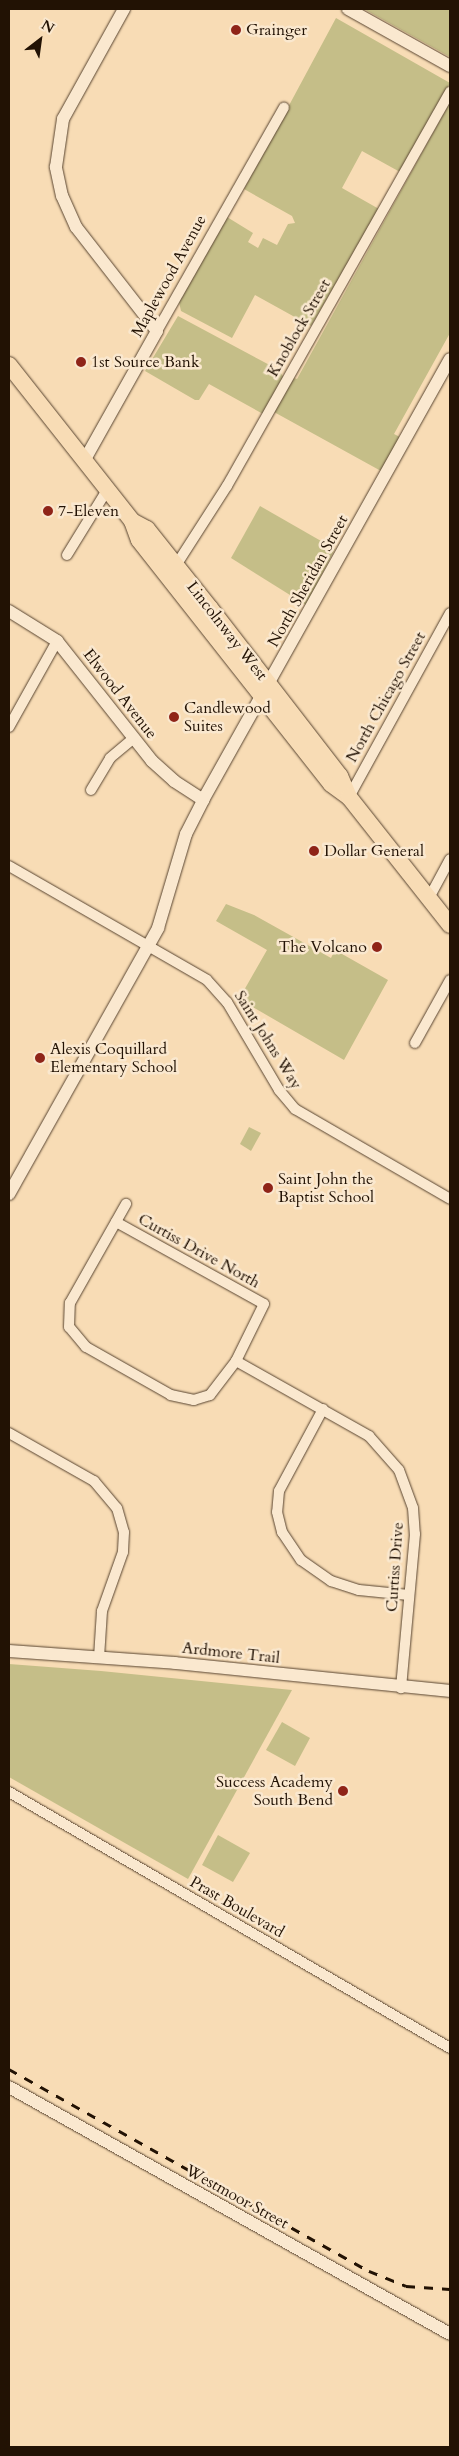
<!DOCTYPE html>
<style>
body{margin:0}
#map{position:relative;width:459px;height:2456px;overflow:hidden;background:#f8dcb5;font-family:Cardo,serif}
div>[style]{position:absolute}
[style*='--x']{left:calc(var(--x)*1px);top:calc(var(--y)*1px);width:calc(var(--w)*1px);rotate:calc(var(--a)*1deg)}
.green>*{inset:0;background:#c5be88}
.roads{filter:drop-shadow(0 0 1px #584430) drop-shadow(0 0 1px #584430)}
.minor>*{height:10px;margin:-5px;padding:0 5px;transform-origin:5px;border-radius:5px;background:#fae8cf}
.tertiary>*{height:12px;margin:-6px;padding:0 6px;transform-origin:6px;border-radius:6px;background:#fae8cf}
.primary>*{height:16px;margin:-8px;padding:0 8px;transform-origin:8px;border-radius:8px;background:#f8dcb5}
.rail>*{height:2.5px;margin-top:-1.25px;transform-origin:0;background:repeating-linear-gradient(90deg,#221204 0 9px,transparent 0 18px)}
.dots>*{width:14px;height:14px;translate:-50% -50%;box-sizing:border-box;border:2px solid #fae8cf;border-radius:50%}
span{translate:-50% -50%;white-space:nowrap;text-align:center;line-height:1.15;-webkit-text-stroke:5px #fae8cf;paint-order:stroke}
.poi-label{font-size:16px;color:#221204}
.left{translate:0 -50%;text-align:left}
.right{translate:-100% -50%;text-align:right}
.street-label{font-size:16px;color:#221204}
.frame{position:absolute;inset:0;border:10px solid #221204;pointer-events:none}
.north{position:absolute;left:15px;top:15px;width:50px;height:50px;-webkit-text-stroke:4px #fae8cf;paint-order:stroke;rotate:30deg;font-size:14px;font-weight:700;line-height:20px;text-align:center;color:#221204}
.north::after{content:'';display:block;margin:auto;width:18px;height:22px;background:#221204;clip-path:polygon(50% 0,100% 100%,50% 72%,0 100%)}
</style>
<div id="map">
<div class="green">
<i style="clip-path:polygon(364px 9px,450px 9px,450px 57px)"></i>
<i style="clip-path:polygon(336px 18px,450px 83px,400px 172px,362px 151px,342px 188px,379px 209px,311px 326px,255px 295px,232px 338px,181px 311px,179px 302px,227px 217px,253px 233px,248px 242px,258px 248px,263px 238px,277px 245px,288px 224px,295px 223px,292px 216px,244px 189px)"></i>
<i style="clip-path:polygon(450px 102px,450px 333px,394px 434px,400px 437px,381px 471px,274px 412px,294px 378px,297px 379px)"></i>
<i style="clip-path:polygon(178px 316px,279px 370px,284px 378px,263px 414px,209px 384px,199px 400px,195px 400px,145px 371px)"></i>
<i style="clip-path:polygon(260px 506px,335px 549px,306px 605px,231px 558px)"></i>
<i style="clip-path:polygon(226px 904px,254px 915px,331px 958px,335px 950px,388px 980px,344px 1060px,239px 999px,267px 950px,216px 921px)"></i>
<i style="clip-path:polygon(249px 1127px,261px 1133px,251px 1151px,240px 1144px)"></i>
<i style="clip-path:polygon(9px 1664px,101px 1671px,292px 1690px,188px 1879px,9px 1777px)"></i>
<i style="clip-path:polygon(282px 1722px,310px 1738px,295px 1766px,266px 1750px)"></i>
<i style="clip-path:polygon(218px 1835px,250px 1853px,233px 1882px,202px 1865px)"></i>
</div>
<div class="roads">
<div class="minor">
<i style="--x:157;--y:331;--w:257;--a:-60.4"></i>
<i style="--x:67;--y:555;--w:76;--a:-58.4"></i>
<i style="--x:173;--y:570;--w:100;--a:-57.3"></i>
<i style="--x:227;--y:486;--w:453;--a:-60.5"></i>
<i style="--x:9;--y:727;--w:98;--a:-60.8"></i>
<i style="--x:91;--y:790;--w:37;--a:-59"></i>
<i style="--x:110;--y:758;--w:31;--a:-40"></i>
<i style="--x:349;--y:797;--w:210;--a:-61.2"></i>
<i style="--x:9;--y:866;--w:228;--a:29.9"></i>
<i style="--x:207;--y:980;--w:30;--a:48"></i>
<i style="--x:227;--y:1002;--w:102;--a:59.4"></i>
<i style="--x:279;--y:1090;--w:25;--a:50"></i>
<i style="--x:295;--y:1109;--w:179;--a:30.1"></i>
<i style="--x:429;--y:898;--w:44;--a:-61.7"></i>
<i style="--x:415;--y:1043;--w:72;--a:-60.9"></i>
<i style="--x:116;--y:1222;--w:169;--a:29"></i>
<i style="--x:264;--y:1304;--w:64;--a:116.2"></i>
<i style="--x:236;--y:1361;--w:43;--a:127.4"></i>
<i style="--x:210;--y:1395;--w:17;--a:163"></i>
<i style="--x:194;--y:1400;--w:24;--a:-168"></i>
<i style="--x:171;--y:1395;--w:98;--a:-150.5"></i>
<i style="--x:86;--y:1347;--w:26;--a:-130"></i>
<i style="--x:69;--y:1327;--w:24;--a:-88"></i>
<i style="--x:70;--y:1303;--w:114;--a:-60.5"></i>
<i style="--x:236;--y:1361;--w:153;--a:29.4"></i>
<i style="--x:369;--y:1436;--w:45;--a:48.6"></i>
<i style="--x:399;--y:1470;--w:40;--a:69.8"></i>
<i style="--x:413;--y:1508;--w:26;--a:86"></i>
<i style="--x:415;--y:1534;--w:155;--a:95.2"></i>
<i style="--x:323;--y:1409;--w:93;--a:118.2"></i>
<i style="--x:279;--y:1491;--w:21;--a:95"></i>
<i style="--x:277;--y:1512;--w:21;--a:76"></i>
<i style="--x:282;--y:1532;--w:34;--a:56"></i>
<i style="--x:301;--y:1560;--w:37;--a:35"></i>
<i style="--x:331;--y:1581;--w:29;--a:18"></i>
<i style="--x:359;--y:1590;--w:50;--a:5.7"></i>
<i style="--x:9;--y:1433;--w:98;--a:29.5"></i>
<i style="--x:94;--y:1481;--w:35;--a:50"></i>
<i style="--x:117;--y:1508;--w:25;--a:74"></i>
<i style="--x:124;--y:1532;--w:20;--a:93"></i>
<i style="--x:123;--y:1552;--w:63;--a:109.6"></i>
<i style="--x:102;--y:1611;--w:46;--a:93.7"></i>
<i style="--x:9;--y:1792;--w:510;--a:30.14"></i>
</div>
<div class="tertiary">
<i style="--x:348;--y:9;--w:117;--a:29.2"></i>
<i style="--x:84;--y:461;--w:149;--a:-60.7"></i>
<i style="--x:157;--y:331;--w:132;--a:-127.9"></i>
<i style="--x:76;--y:227;--w:34;--a:-114"></i>
<i style="--x:62;--y:196;--w:30;--a:-102"></i>
<i style="--x:56;--y:167;--w:49;--a:-81.7"></i>
<i style="--x:63;--y:119;--w:126;--a:-61"></i>
<i style="--x:9;--y:611;--w:57;--a:32"></i>
<i style="--x:57;--y:641;--w:153;--a:51.6"></i>
<i style="--x:152;--y:761;--w:30;--a:42"></i>
<i style="--x:174;--y:781;--w:35;--a:33"></i>
<i style="--x:9;--y:1194;--w:305;--a:-60.7"></i>
<i style="--x:158;--y:928;--w:98;--a:-73.4"></i>
<i style="--x:186;--y:834;--w:38;--a:-63"></i>
<i style="--x:203;--y:800;--w:505;--a:-60.75"></i>
<i style="--x:9;--y:1651;--w:166;--a:4.1"></i>
<i style="--x:175;--y:1663;--w:276;--a:5.8"></i>
<i style="--x:9;--y:2087;--w:505;--a:29.25"></i>
</div>
<div class="primary">
<i style="--x:9;--y:365;--w:199;--a:51.7"></i>
<i style="--x:132;--y:521;--w:20;--a:70"></i>
<i style="--x:139;--y:540;--w:310;--a:51.8"></i>
<i style="--x:331;--y:784;--w:22;--a:36"></i>
<i style="--x:132;--y:521;--w:17;--a:28"></i>
<i style="--x:147;--y:529;--w:101;--a:51.4"></i>
<i style="--x:210;--y:608;--w:212;--a:52.3"></i>
<i style="--x:340;--y:776;--w:23;--a:67"></i>
<i style="--x:349;--y:797;--w:163;--a:51.7"></i>
</div>
</div>
<div class="rail">
<i style="--x:9;--y:2069;--w:413;--a:29.3"></i>
<i style="--x:369;--y:2271;--w:40;--a:22"></i>
<i style="--x:406;--y:2286;--w:44;--a:3.9"></i>
</div>
<div class="dots">
<i style="left:236px;top:30px;background:#8f2418"></i>
<i style="left:81px;top:362px;background:#8f2418"></i>
<i style="left:48px;top:511px;background:#8f2418"></i>
<i style="left:174px;top:717px;background:#8f2418"></i>
<i style="left:314px;top:851px;background:#8f2418"></i>
<i style="left:377px;top:947px;background:#8f2418"></i>
<i style="left:40px;top:1058px;background:#8f2418"></i>
<i style="left:268px;top:1188px;background:#8f2418"></i>
<i style="left:343px;top:1791px;background:#8f2418"></i>
</div>
<div class="poi-label">
<span class="left" style="left:246px;top:30px">Grainger</span>
<span class="left" style="left:91px;top:362px">1st Source Bank</span>
<span class="left" style="left:58px;top:511px">7-Eleven</span>
<span class="left" style="left:184px;top:717px">Candlewood<br>Suites</span>
<span class="left" style="left:324px;top:851px">Dollar General</span>
<span class="right" style="left:367px;top:947px">The Volcano</span>
<span class="left" style="left:50px;top:1058px">Alexis Coquillard<br>Elementary School</span>
<span class="left" style="left:278px;top:1188px">Saint John the<br>Baptist School</span>
<span class="right" style="left:333px;top:1791px">Success Academy<br>South Bend</span>
</div>
<div class="street-label">
<span style="left:169px;top:276px;rotate:-61deg">Maplewood Avenue</span>
<span style="left:299px;top:328px;rotate:-60deg">Knoblock Street</span>
<span style="left:308px;top:581px;rotate:-61deg">North Sheridan Street</span>
<span style="left:227px;top:631px;rotate:52deg">Lincolnway West</span>
<span style="left:120px;top:694px;rotate:52deg">Elwood Avenue</span>
<span style="left:386px;top:697px;rotate:-61deg">North Chicago Street</span>
<span style="left:268px;top:1040px;rotate:58deg">Saint Johns Way</span>
<span style="left:199px;top:1251px;rotate:29deg">Curtiss Drive North</span>
<span style="left:395px;top:1567px;rotate:-86deg">Curtiss Drive</span>
<span style="left:231px;top:1653px;rotate:6deg">Ardmore Trail</span>
<span style="left:237px;top:1907px;rotate:30deg">Prast Boulevard</span>
<span style="left:237px;top:2197px;rotate:29deg">Westmoor Street</span>
</div>
<div class="frame"></div>
<div class="north">N</div>
</div>
